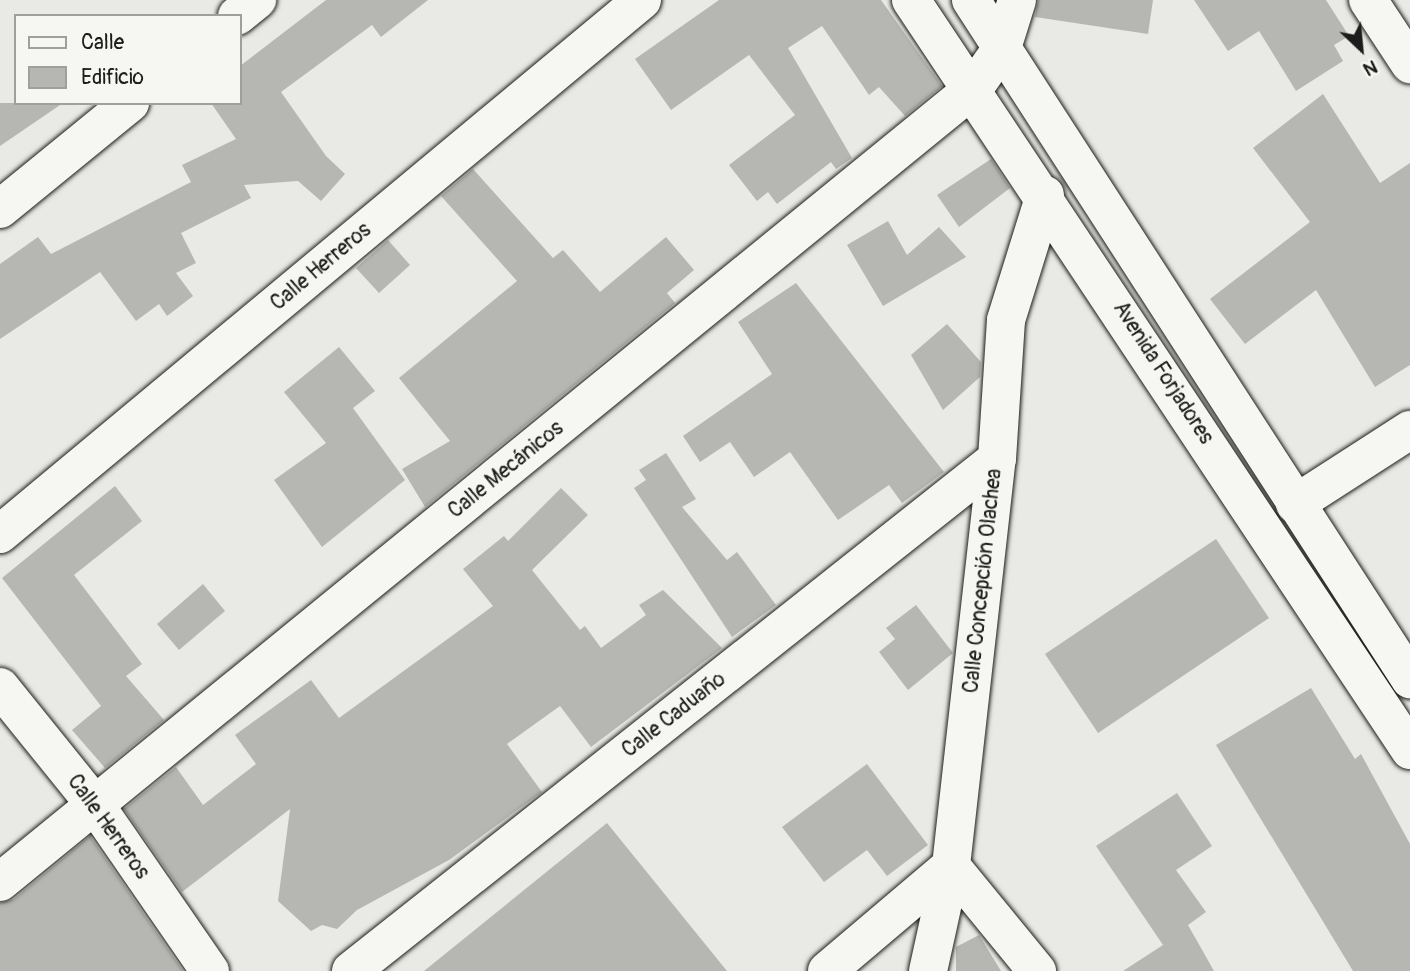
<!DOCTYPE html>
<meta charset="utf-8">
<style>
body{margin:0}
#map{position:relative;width:1410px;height:971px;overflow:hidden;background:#e9e9e5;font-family:Pangolin,sans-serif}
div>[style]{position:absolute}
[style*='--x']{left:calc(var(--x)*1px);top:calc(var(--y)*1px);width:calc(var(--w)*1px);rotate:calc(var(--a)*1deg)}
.building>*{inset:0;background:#b6b6b3}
.roads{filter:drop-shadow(0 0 2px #1c1c1c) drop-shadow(0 0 2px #1c1c1c)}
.street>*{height:38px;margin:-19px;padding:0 19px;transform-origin:19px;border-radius:19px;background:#f6f6f2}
.secondary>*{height:38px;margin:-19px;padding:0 19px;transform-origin:19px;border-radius:19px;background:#f6f6f2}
span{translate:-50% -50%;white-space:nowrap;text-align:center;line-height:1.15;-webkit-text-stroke:5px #f6f6f2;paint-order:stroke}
.street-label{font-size:21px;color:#1c1c1c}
.legend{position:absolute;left:14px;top:14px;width:228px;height:91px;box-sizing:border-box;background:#f6f6f2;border:2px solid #9f9f9c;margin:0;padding:9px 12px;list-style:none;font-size:21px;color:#1c1c1c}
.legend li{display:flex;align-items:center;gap:14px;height:35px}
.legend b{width:35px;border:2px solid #9f9f9c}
.north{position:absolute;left:1326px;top:14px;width:70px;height:70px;-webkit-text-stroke:5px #f6f6f2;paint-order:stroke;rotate:154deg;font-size:19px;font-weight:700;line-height:28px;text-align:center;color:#1c1c1c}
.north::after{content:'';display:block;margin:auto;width:24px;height:32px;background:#1c1c1c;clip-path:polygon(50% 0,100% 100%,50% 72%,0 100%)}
</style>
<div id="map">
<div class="building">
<i style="clip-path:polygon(326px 0,428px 0,381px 37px,372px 25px,281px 92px,326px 156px,345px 174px,321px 201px,298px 181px,244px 185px,251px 198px,181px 233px,196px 263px,176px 273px,193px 296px,167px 316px,159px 304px,136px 321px,100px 272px,0 339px,0 264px,38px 237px,51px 254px,191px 182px,182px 165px,236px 139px,211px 103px,240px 103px,240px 66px)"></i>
<i style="clip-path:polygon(719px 0,881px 0,942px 86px,905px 116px,879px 87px,869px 95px,822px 26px,788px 48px,852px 158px,836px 169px,831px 162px,777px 204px,768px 192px,757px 201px,729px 165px,795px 115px,749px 55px,671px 110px,635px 59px)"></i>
<i style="clip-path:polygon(1038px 0,1153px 0,1148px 34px,1035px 17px)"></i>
<i style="clip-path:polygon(1194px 0,1326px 0,1349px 36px,1334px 45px,1343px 61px,1296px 91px,1259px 31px,1228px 51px)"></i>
<i style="clip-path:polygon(1323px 94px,1380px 183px,1410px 163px,1410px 365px,1375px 387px,1316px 290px,1245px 344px,1210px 299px,1310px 222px,1253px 148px)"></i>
<i style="clip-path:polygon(0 103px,63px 103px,0 146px)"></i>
<i style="clip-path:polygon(991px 159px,1010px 188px,959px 227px,937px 195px)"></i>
<i style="clip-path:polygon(473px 169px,553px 258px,563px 250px,600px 292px,666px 237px,694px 270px,667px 293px,675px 303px,425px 507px,402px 469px,450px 441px,399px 378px,517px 281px,441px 196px)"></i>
<i style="clip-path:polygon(888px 221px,907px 255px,939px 227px,966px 257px,883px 306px,847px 245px)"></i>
<i style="clip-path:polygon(388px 240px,410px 265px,379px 293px,356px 268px)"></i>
<i style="clip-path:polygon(796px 283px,944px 472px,902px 503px,889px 485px,838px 520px,790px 452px,754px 477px,730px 442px,700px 462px,683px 436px,772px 374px,738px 322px)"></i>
<i style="clip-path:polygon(947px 324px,981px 362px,980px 377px,943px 410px,911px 355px)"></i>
<i style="clip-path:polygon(339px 347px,375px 391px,353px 408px,405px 480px,322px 547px,274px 480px,326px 443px,284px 392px)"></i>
<i style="clip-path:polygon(666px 453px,696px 499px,682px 507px,727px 560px,737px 552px,776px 605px,732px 637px,634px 488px,646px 480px,639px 470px)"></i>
<i style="clip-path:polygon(115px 486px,142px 521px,74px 575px,142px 664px,126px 676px,164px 720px,105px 768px,72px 730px,101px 706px,2px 578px)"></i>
<i style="clip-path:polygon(561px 488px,588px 515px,532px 570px,580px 630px,585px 626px,601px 648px,646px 615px,639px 605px,663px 590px,722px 648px,591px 747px,560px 706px,507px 744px,542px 792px,449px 860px,357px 910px,337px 929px,322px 925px,311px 931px,278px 901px,290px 809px,182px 892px,124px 809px,176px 767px,203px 805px,256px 764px,235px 735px,311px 680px,339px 718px,493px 606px,463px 569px,504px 536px,508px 541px)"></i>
<i style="clip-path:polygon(1216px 539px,1269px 618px,1098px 733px,1045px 654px)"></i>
<i style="clip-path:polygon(203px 584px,225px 611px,179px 650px,157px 624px)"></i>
<i style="clip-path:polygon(916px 605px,953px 653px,908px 690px,879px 652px,895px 639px,886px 628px)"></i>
<i style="clip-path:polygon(1311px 688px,1355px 759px,1361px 754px,1410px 844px,1410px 971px,1353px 971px,1216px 745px)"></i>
<i style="clip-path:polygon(867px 764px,928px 845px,887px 876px,867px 850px,824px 882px,782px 827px)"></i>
<i style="clip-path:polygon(1177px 793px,1212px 846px,1176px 870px,1206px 912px,1188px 925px,1214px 971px,1123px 971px,1163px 945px,1096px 846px)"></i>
<i style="clip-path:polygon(607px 823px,727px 971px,424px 971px)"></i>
<i style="clip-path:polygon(90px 836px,183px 971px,0 971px,0 903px,14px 899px)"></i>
<i style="clip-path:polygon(979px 935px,1001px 971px,956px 971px,956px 947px)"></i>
</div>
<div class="roads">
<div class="street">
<i style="--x:1368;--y:0;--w:77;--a:56.7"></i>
<i style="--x:237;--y:16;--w:26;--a:-39"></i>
<i style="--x:0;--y:209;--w:168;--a:-39.2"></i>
<i style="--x:1295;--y:504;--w:137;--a:-32.8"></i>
<i style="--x:0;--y:534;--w:835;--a:-39.75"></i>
<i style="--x:0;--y:687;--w:153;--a:51.1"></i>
<i style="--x:96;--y:806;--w:201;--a:55.4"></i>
<i style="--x:0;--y:882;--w:1257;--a:-39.19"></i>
<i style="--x:974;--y:88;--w:49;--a:-55"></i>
<i style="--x:1002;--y:48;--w:50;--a:-72.6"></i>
<i style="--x:351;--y:971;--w:824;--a:-38.4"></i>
<i style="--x:827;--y:971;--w:162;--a:-40.3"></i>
<i style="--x:951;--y:866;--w:136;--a:50.7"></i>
<i style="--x:928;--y:971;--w:107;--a:-77.6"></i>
<i style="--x:951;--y:866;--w:410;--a:-83.6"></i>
<i style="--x:997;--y:459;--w:139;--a:-86.3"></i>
<i style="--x:1006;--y:320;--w:131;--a:-72.7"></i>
</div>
<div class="secondary">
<i style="--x:911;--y:0;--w:901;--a:56.36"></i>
<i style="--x:971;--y:0;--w:809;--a:57.12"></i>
</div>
</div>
<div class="street-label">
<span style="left:321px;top:267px;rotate:-40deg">Calle Herreros</span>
<span style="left:1163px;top:373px;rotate:57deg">Avenida Forjadores</span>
<span style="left:506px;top:470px;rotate:-39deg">Calle Mecánicos</span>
<span style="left:983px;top:581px;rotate:-84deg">Calle Concepción Olachea</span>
<span style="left:674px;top:715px;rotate:-38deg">Calle Caduaño</span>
<span style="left:108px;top:827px;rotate:54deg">Calle Herreros</span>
</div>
<ul class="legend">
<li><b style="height:9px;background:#f6f6f2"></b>Calle</li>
<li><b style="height:19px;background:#b6b6b3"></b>Edificio</li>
</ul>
<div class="north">N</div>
</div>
